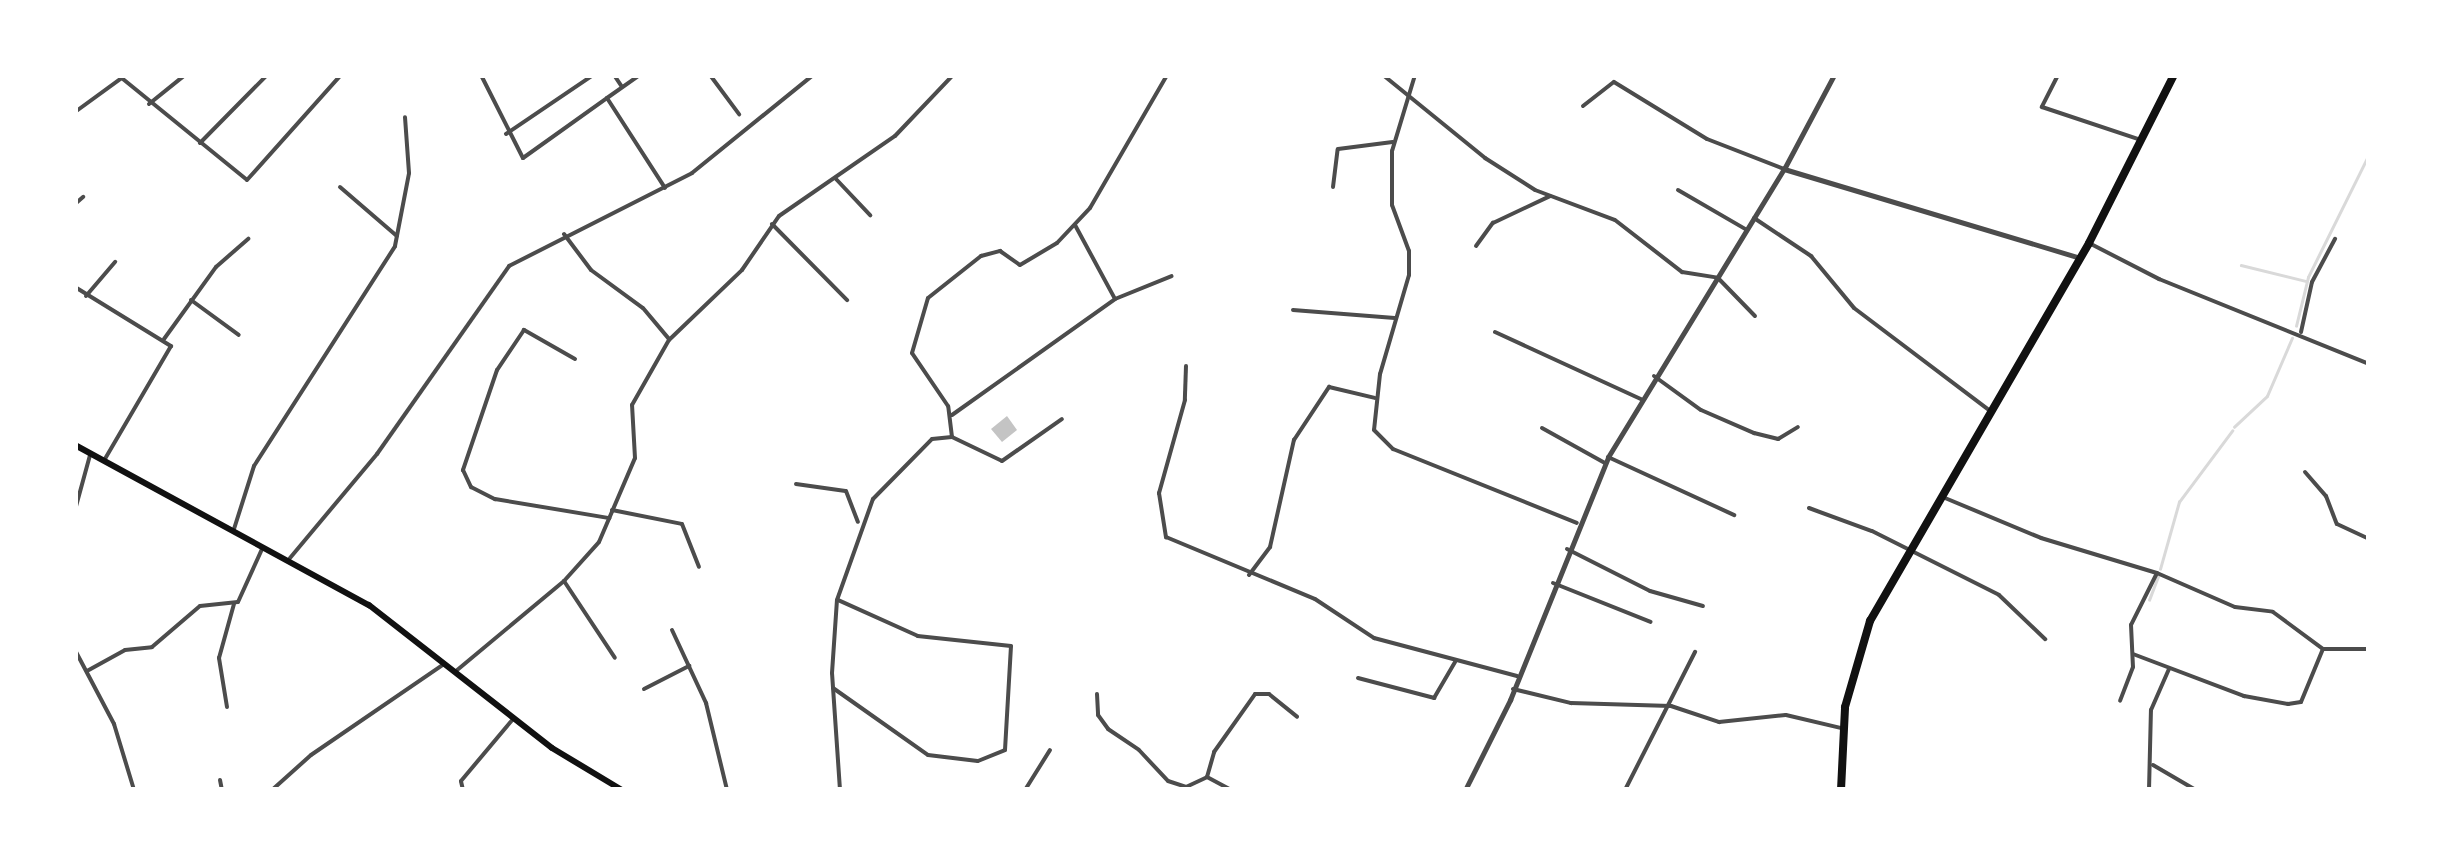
<!DOCTYPE html>
<style>
body{margin:0}
#map{position:relative;width:2444px;height:865px;overflow:hidden;background:#fff;font-family:"Noto Serif",serif}
div>[style]{position:absolute}
[style*='--x']{left:calc(var(--x)*1px);top:calc(var(--y)*1px);width:calc(var(--w)*1px);rotate:calc(var(--a)*1deg)}
.stream>*{height:2.5px;margin:-1.25px;padding:0 1.25px;transform-origin:1.25px;border-radius:1.25px;background:#d9d9d9}
.building>*{inset:0;background:#c4c4c4}
.minor>*{height:4px;margin:-2px;padding:0 2px;transform-origin:2px;border-radius:2px;background:#4c4c4c}
.tertiary>*{height:5px;margin:-2.5px;padding:0 2.5px;transform-origin:2.5px;border-radius:2.5px;background:#4c4c4c}
.secondary>*{height:6px;margin:-3px;padding:0 3px;transform-origin:3px;border-radius:3px;background:#111}
.primary>*{height:8px;margin:-4px;padding:0 4px;transform-origin:4px;border-radius:4px;background:#111}
span{translate:-50% -50%;white-space:nowrap;text-align:center;line-height:1.15;-webkit-text-stroke:10px #fff;paint-order:stroke}
.frame{position:absolute;inset:0;border:78px solid #fff;pointer-events:none}
</style>
<div id="map">
<div class="stream">
<i style="--x:2241;--y:265;--w:67;--a:13.8"></i>
<i style="--x:2296;--y:326;--w:50;--a:-76.2"></i>
<i style="--x:2308;--y:277;--w:137;--a:-63.6"></i>
<i style="--x:2234;--y:427;--w:45;--a:-43.2"></i>
<i style="--x:2267;--y:396;--w:63;--a:-66.7"></i>
<i style="--x:2160;--y:569;--w:70;--a:-74.2"></i>
<i style="--x:2179;--y:502;--w:89;--a:-53.3"></i>
<i style="--x:2149;--y:600;--w:25;--a:-69"></i>
</div>
<div class="building">
<i style="clip-path:polygon(1007px 416px,1017px 430px,1002px 442px,991px 429px)"></i>
</div>
<div class="minor">
<i style="--x:118;--y:75;--w:166;--a:39.1"></i>
<i style="--x:247;--y:180;--w:141;--a:-48.2"></i>
<i style="--x:481;--y:75;--w:93;--a:63.2"></i>
<i style="--x:523;--y:158;--w:103;--a:-35.5"></i>
<i style="--x:607;--y:98;--w:107;--a:57.2"></i>
<i style="--x:614;--y:75;--w:14;--a:56"></i>
<i style="--x:710;--y:75;--w:49;--a:53.4"></i>
<i style="--x:1383;--y:75;--w:132;--a:39.1"></i>
<i style="--x:1485;--y:158;--w:59;--a:32.6"></i>
<i style="--x:1535;--y:190;--w:85;--a:20.6"></i>
<i style="--x:1615;--y:220;--w:85;--a:37.8"></i>
<i style="--x:1682;--y:272;--w:36;--a:9"></i>
<i style="--x:1718;--y:278;--w:53;--a:45.8"></i>
<i style="--x:1415;--y:75;--w:79;--a:106.8"></i>
<i style="--x:1392;--y:151;--w:54;--a:90"></i>
<i style="--x:1392;--y:205;--w:49;--a:69.7"></i>
<i style="--x:1409;--y:251;--w:24;--a:90"></i>
<i style="--x:1409;--y:275;--w:103;--a:106.3"></i>
<i style="--x:1380;--y:374;--w:56;--a:96.1"></i>
<i style="--x:1374;--y:430;--w:27;--a:45"></i>
<i style="--x:1393;--y:449;--w:198;--a:21.9"></i>
<i style="--x:2058;--y:75;--w:36;--a:117"></i>
<i style="--x:2042;--y:107;--w:104;--a:18.4"></i>
<i style="--x:607;--y:98;--w:38;--a:-35"></i>
<i style="--x:149;--y:104;--w:46;--a:-38.9"></i>
<i style="--x:1583;--y:106;--w:39;--a:-38"></i>
<i style="--x:1614;--y:82;--w:109;--a:31.5"></i>
<i style="--x:1707;--y:139;--w:83;--a:21.3"></i>
<i style="--x:75;--y:112;--w:63;--a:-36"></i>
<i style="--x:506;--y:134;--w:105;--a:-34.1"></i>
<i style="--x:200;--y:143;--w:95;--a:-45.4"></i>
<i style="--x:836;--y:179;--w:50;--a:46.6"></i>
<i style="--x:340;--y:187;--w:75;--a:40.7"></i>
<i style="--x:1333;--y:187;--w:38;--a:-83"></i>
<i style="--x:1338;--y:149;--w:55;--a:-7.3"></i>
<i style="--x:1678;--y:190;--w:80;--a:30.1"></i>
<i style="--x:75;--y:204;--w:11;--a:-41"></i>
<i style="--x:1754;--y:218;--w:69;--a:33.7"></i>
<i style="--x:1811;--y:256;--w:67;--a:50.4"></i>
<i style="--x:1854;--y:308;--w:169;--a:37.1"></i>
<i style="--x:772;--y:224;--w:107;--a:45.4"></i>
<i style="--x:1075;--y:225;--w:84;--a:61.6"></i>
<i style="--x:564;--y:234;--w:45;--a:53.1"></i>
<i style="--x:591;--y:270;--w:64;--a:36.2"></i>
<i style="--x:643;--y:308;--w:40;--a:50"></i>
<i style="--x:2089;--y:243;--w:79;--a:27.2"></i>
<i style="--x:2159;--y:279;--w:227;--a:22"></i>
<i style="--x:1476;--y:246;--w:29;--a:-54"></i>
<i style="--x:1493;--y:223;--w:63;--a:-25.3"></i>
<i style="--x:75;--y:287;--w:113;--a:31.6"></i>
<i style="--x:171;--y:346;--w:131;--a:120.3"></i>
<i style="--x:86;--y:296;--w:45;--a:-49.5"></i>
<i style="--x:191;--y:300;--w:59;--a:36.1"></i>
<i style="--x:1293;--y:310;--w:102;--a:4.5"></i>
<i style="--x:1495;--y:332;--w:161;--a:24.7"></i>
<i style="--x:2301;--y:332;--w:51;--a:-77.6"></i>
<i style="--x:2312;--y:282;--w:49;--a:-61.9"></i>
<i style="--x:164;--y:339;--w:89;--a:-54.2"></i>
<i style="--x:216;--y:267;--w:43;--a:-41.2"></i>
<i style="--x:575;--y:359;--w:59;--a:-150.4"></i>
<i style="--x:524;--y:330;--w:48;--a:124"></i>
<i style="--x:497;--y:370;--w:106;--a:108.8"></i>
<i style="--x:463;--y:470;--w:19;--a:65"></i>
<i style="--x:471;--y:487;--w:27;--a:27"></i>
<i style="--x:495;--y:499;--w:116;--a:9.5"></i>
<i style="--x:1186;--y:366;--w:34;--a:92"></i>
<i style="--x:1185;--y:400;--w:97;--a:105.6"></i>
<i style="--x:1159;--y:493;--w:45;--a:81"></i>
<i style="--x:1166;--y:537;--w:161;--a:22.6"></i>
<i style="--x:1315;--y:599;--w:71;--a:33.5"></i>
<i style="--x:1374;--y:638;--w:148;--a:14.9"></i>
<i style="--x:1654;--y:376;--w:58;--a:35.9"></i>
<i style="--x:1701;--y:410;--w:58;--a:23.5"></i>
<i style="--x:1754;--y:433;--w:25;--a:14"></i>
<i style="--x:1778;--y:439;--w:23;--a:-31"></i>
<i style="--x:952;--y:415;--w:200;--a:-35.4"></i>
<i style="--x:1115;--y:299;--w:61;--a:-22"></i>
<i style="--x:1542;--y:428;--w:72;--a:29.1"></i>
<i style="--x:952;--y:437;--w:31;--a:-97"></i>
<i style="--x:948;--y:406;--w:64;--a:-124.2"></i>
<i style="--x:912;--y:353;--w:57;--a:-73.8"></i>
<i style="--x:928;--y:298;--w:68;--a:-38.4"></i>
<i style="--x:981;--y:256;--w:20;--a:-15"></i>
<i style="--x:1000;--y:251;--w:24;--a:35"></i>
<i style="--x:1020;--y:265;--w:43;--a:-30.7"></i>
<i style="--x:1057;--y:243;--w:48;--a:-46.7"></i>
<i style="--x:1090;--y:208;--w:154;--a:-59.9"></i>
<i style="--x:1608;--y:457;--w:139;--a:24.7"></i>
<i style="--x:2305;--y:472;--w:32;--a:49"></i>
<i style="--x:2326;--y:496;--w:30;--a:69"></i>
<i style="--x:2337;--y:524;--w:35;--a:25"></i>
<i style="--x:796;--y:484;--w:50;--a:8"></i>
<i style="--x:846;--y:491;--w:33;--a:69"></i>
<i style="--x:1945;--y:498;--w:104;--a:22.6"></i>
<i style="--x:2041;--y:538;--w:121;--a:16.8"></i>
<i style="--x:2157;--y:573;--w:58;--a:116.6"></i>
<i style="--x:2131;--y:625;--w:42;--a:87.3"></i>
<i style="--x:2133;--y:667;--w:36;--a:111"></i>
<i style="--x:1809;--y:508;--w:67;--a:20.1"></i>
<i style="--x:1872;--y:531;--w:142;--a:26.7"></i>
<i style="--x:1999;--y:595;--w:64;--a:43.7"></i>
<i style="--x:75;--y:510;--w:57;--a:-74.7"></i>
<i style="--x:612;--y:510;--w:71;--a:11.3"></i>
<i style="--x:682;--y:524;--w:46;--a:68.4"></i>
<i style="--x:234;--y:529;--w:66;--a:-72.4"></i>
<i style="--x:254;--y:466;--w:261;--a:-57.3"></i>
<i style="--x:395;--y:246;--w:74;--a:-79.1"></i>
<i style="--x:409;--y:173;--w:56;--a:-94.1"></i>
<i style="--x:1567;--y:549;--w:93;--a:26.8"></i>
<i style="--x:1650;--y:591;--w:55;--a:15.8"></i>
<i style="--x:290;--y:558;--w:136;--a:-50.1"></i>
<i style="--x:377;--y:454;--w:230;--a:-54.9"></i>
<i style="--x:509;--y:266;--w:205;--a:-26.9"></i>
<i style="--x:692;--y:173;--w:156;--a:-39"></i>
<i style="--x:2157;--y:573;--w:85;--a:23.6"></i>
<i style="--x:2235;--y:607;--w:38;--a:7"></i>
<i style="--x:2273;--y:612;--w:62;--a:36.5"></i>
<i style="--x:2323;--y:649;--w:46;--a:0"></i>
<i style="--x:1249;--y:575;--w:35;--a:-53"></i>
<i style="--x:1270;--y:547;--w:110;--a:-77.4"></i>
<i style="--x:1294;--y:440;--w:64;--a:-56.6"></i>
<i style="--x:1329;--y:387;--w:47;--a:13.4"></i>
<i style="--x:564;--y:581;--w:92;--a:56.5"></i>
<i style="--x:1553;--y:583;--w:105;--a:21.7"></i>
<i style="--x:672;--y:630;--w:81;--a:65"></i>
<i style="--x:706;--y:703;--w:89;--a:76.4"></i>
<i style="--x:75;--y:650;--w:84;--a:62.2"></i>
<i style="--x:114;--y:724;--w:69;--a:73.1"></i>
<i style="--x:2133;--y:654;--w:119;--a:20.7"></i>
<i style="--x:2244;--y:696;--w:45;--a:10.3"></i>
<i style="--x:2288;--y:704;--w:13;--a:-9"></i>
<i style="--x:2301;--y:702;--w:57;--a:-67.5"></i>
<i style="--x:87;--y:671;--w:43;--a:-28.9"></i>
<i style="--x:125;--y:650;--w:27;--a:-6"></i>
<i style="--x:152;--y:647;--w:63;--a:-40.5"></i>
<i style="--x:200;--y:606;--w:38;--a:-6"></i>
<i style="--x:238;--y:602;--w:58;--a:-65.6"></i>
<i style="--x:456;--y:671;--w:141;--a:-39.8"></i>
<i style="--x:564;--y:581;--w:52;--a:-48.1"></i>
<i style="--x:599;--y:542;--w:91;--a:-66.8"></i>
<i style="--x:635;--y:458;--w:53;--a:-93.2"></i>
<i style="--x:632;--y:405;--w:75;--a:-60.4"></i>
<i style="--x:669;--y:340;--w:101;--a:-43.8"></i>
<i style="--x:742;--y:270;--w:65;--a:-55.6"></i>
<i style="--x:779;--y:216;--w:141;--a:-34.6"></i>
<i style="--x:895;--y:136;--w:84;--a:-46.4"></i>
<i style="--x:1358;--y:678;--w:79;--a:14.7"></i>
<i style="--x:1434;--y:698;--w:42;--a:-59.7"></i>
<i style="--x:833;--y:688;--w:116;--a:35.2"></i>
<i style="--x:928;--y:755;--w:50;--a:6.8"></i>
<i style="--x:978;--y:761;--w:29;--a:-22"></i>
<i style="--x:1005;--y:750;--w:104;--a:-86.7"></i>
<i style="--x:1011;--y:646;--w:94;--a:-173.9"></i>
<i style="--x:918;--y:636;--w:88;--a:-155.8"></i>
<i style="--x:644;--y:689;--w:51;--a:-27.1"></i>
<i style="--x:1513;--y:689;--w:60;--a:13.6"></i>
<i style="--x:1571;--y:703;--w:100;--a:1.7"></i>
<i style="--x:1671;--y:706;--w:51;--a:18.4"></i>
<i style="--x:1719;--y:722;--w:67;--a:-6"></i>
<i style="--x:1786;--y:715;--w:57;--a:13.3"></i>
<i style="--x:1097;--y:694;--w:21;--a:87"></i>
<i style="--x:1098;--y:715;--w:17;--a:54"></i>
<i style="--x:1108;--y:729;--w:37;--a:34"></i>
<i style="--x:1139;--y:750;--w:42;--a:46.9"></i>
<i style="--x:1168;--y:781;--w:19;--a:18"></i>
<i style="--x:1186;--y:787;--w:23;--a:-25"></i>
<i style="--x:1207;--y:777;--w:27;--a:28"></i>
<i style="--x:227;--y:707;--w:50;--a:-99.3"></i>
<i style="--x:219;--y:658;--w:56;--a:-74.5"></i>
<i style="--x:2153;--y:765;--w:50;--a:30.2"></i>
<i style="--x:1207;--y:777;--w:26;--a:-74"></i>
<i style="--x:1214;--y:752;--w:71;--a:-54.7"></i>
<i style="--x:1255;--y:694;--w:14;--a:0"></i>
<i style="--x:1269;--y:694;--w:36;--a:39"></i>
<i style="--x:220;--y:780;--w:10;--a:79"></i>
<i style="--x:272;--y:790;--w:52;--a:-41.9"></i>
<i style="--x:311;--y:755;--w:161;--a:-34.4"></i>
<i style="--x:463;--y:790;--w:9;--a:-103"></i>
<i style="--x:461;--y:781;--w:81;--a:-50"></i>
<i style="--x:840;--y:790;--w:117;--a:-93.9"></i>
<i style="--x:832;--y:673;--w:73;--a:-86.1"></i>
<i style="--x:837;--y:600;--w:107;--a:-70.4"></i>
<i style="--x:873;--y:499;--w:84;--a:-45.5"></i>
<i style="--x:932;--y:439;--w:20;--a:-6"></i>
<i style="--x:952;--y:437;--w:55;--a:25.6"></i>
<i style="--x:1002;--y:461;--w:73;--a:-35"></i>
<i style="--x:1025;--y:790;--w:47;--a:-58"></i>
<i style="--x:1625;--y:790;--w:155;--a:-63.1"></i>
<i style="--x:2149;--y:790;--w:80;--a:-88.6"></i>
<i style="--x:2151;--y:710;--w:45;--a:-66.3"></i>
</div>
<div class="tertiary">
<i style="--x:1784;--y:169;--w:309;--a:16.7"></i>
<i style="--x:1465;--y:790;--w:101;--a:-63.4"></i>
<i style="--x:1510;--y:700;--w:262;--a:-68"></i>
<i style="--x:1608;--y:457;--w:338;--a:-58.6"></i>
<i style="--x:1784;--y:169;--w:106;--a:-62"></i>
</div>
<div class="secondary">
<i style="--x:75;--y:445;--w:335;--a:28.6"></i>
<i style="--x:369;--y:605;--w:232;--a:38"></i>
<i style="--x:552;--y:748;--w:82;--a:31"></i>
</div>
<div class="primary">
<i style="--x:1841;--y:790;--w:83;--a:-87.2"></i>
<i style="--x:1845;--y:707;--w:90;--a:-73.8"></i>
<i style="--x:1870;--y:621;--w:437;--a:-59.9"></i>
<i style="--x:2089;--y:243;--w:188;--a:-63.2"></i>
</div>
<div class="frame"></div>
</div>
